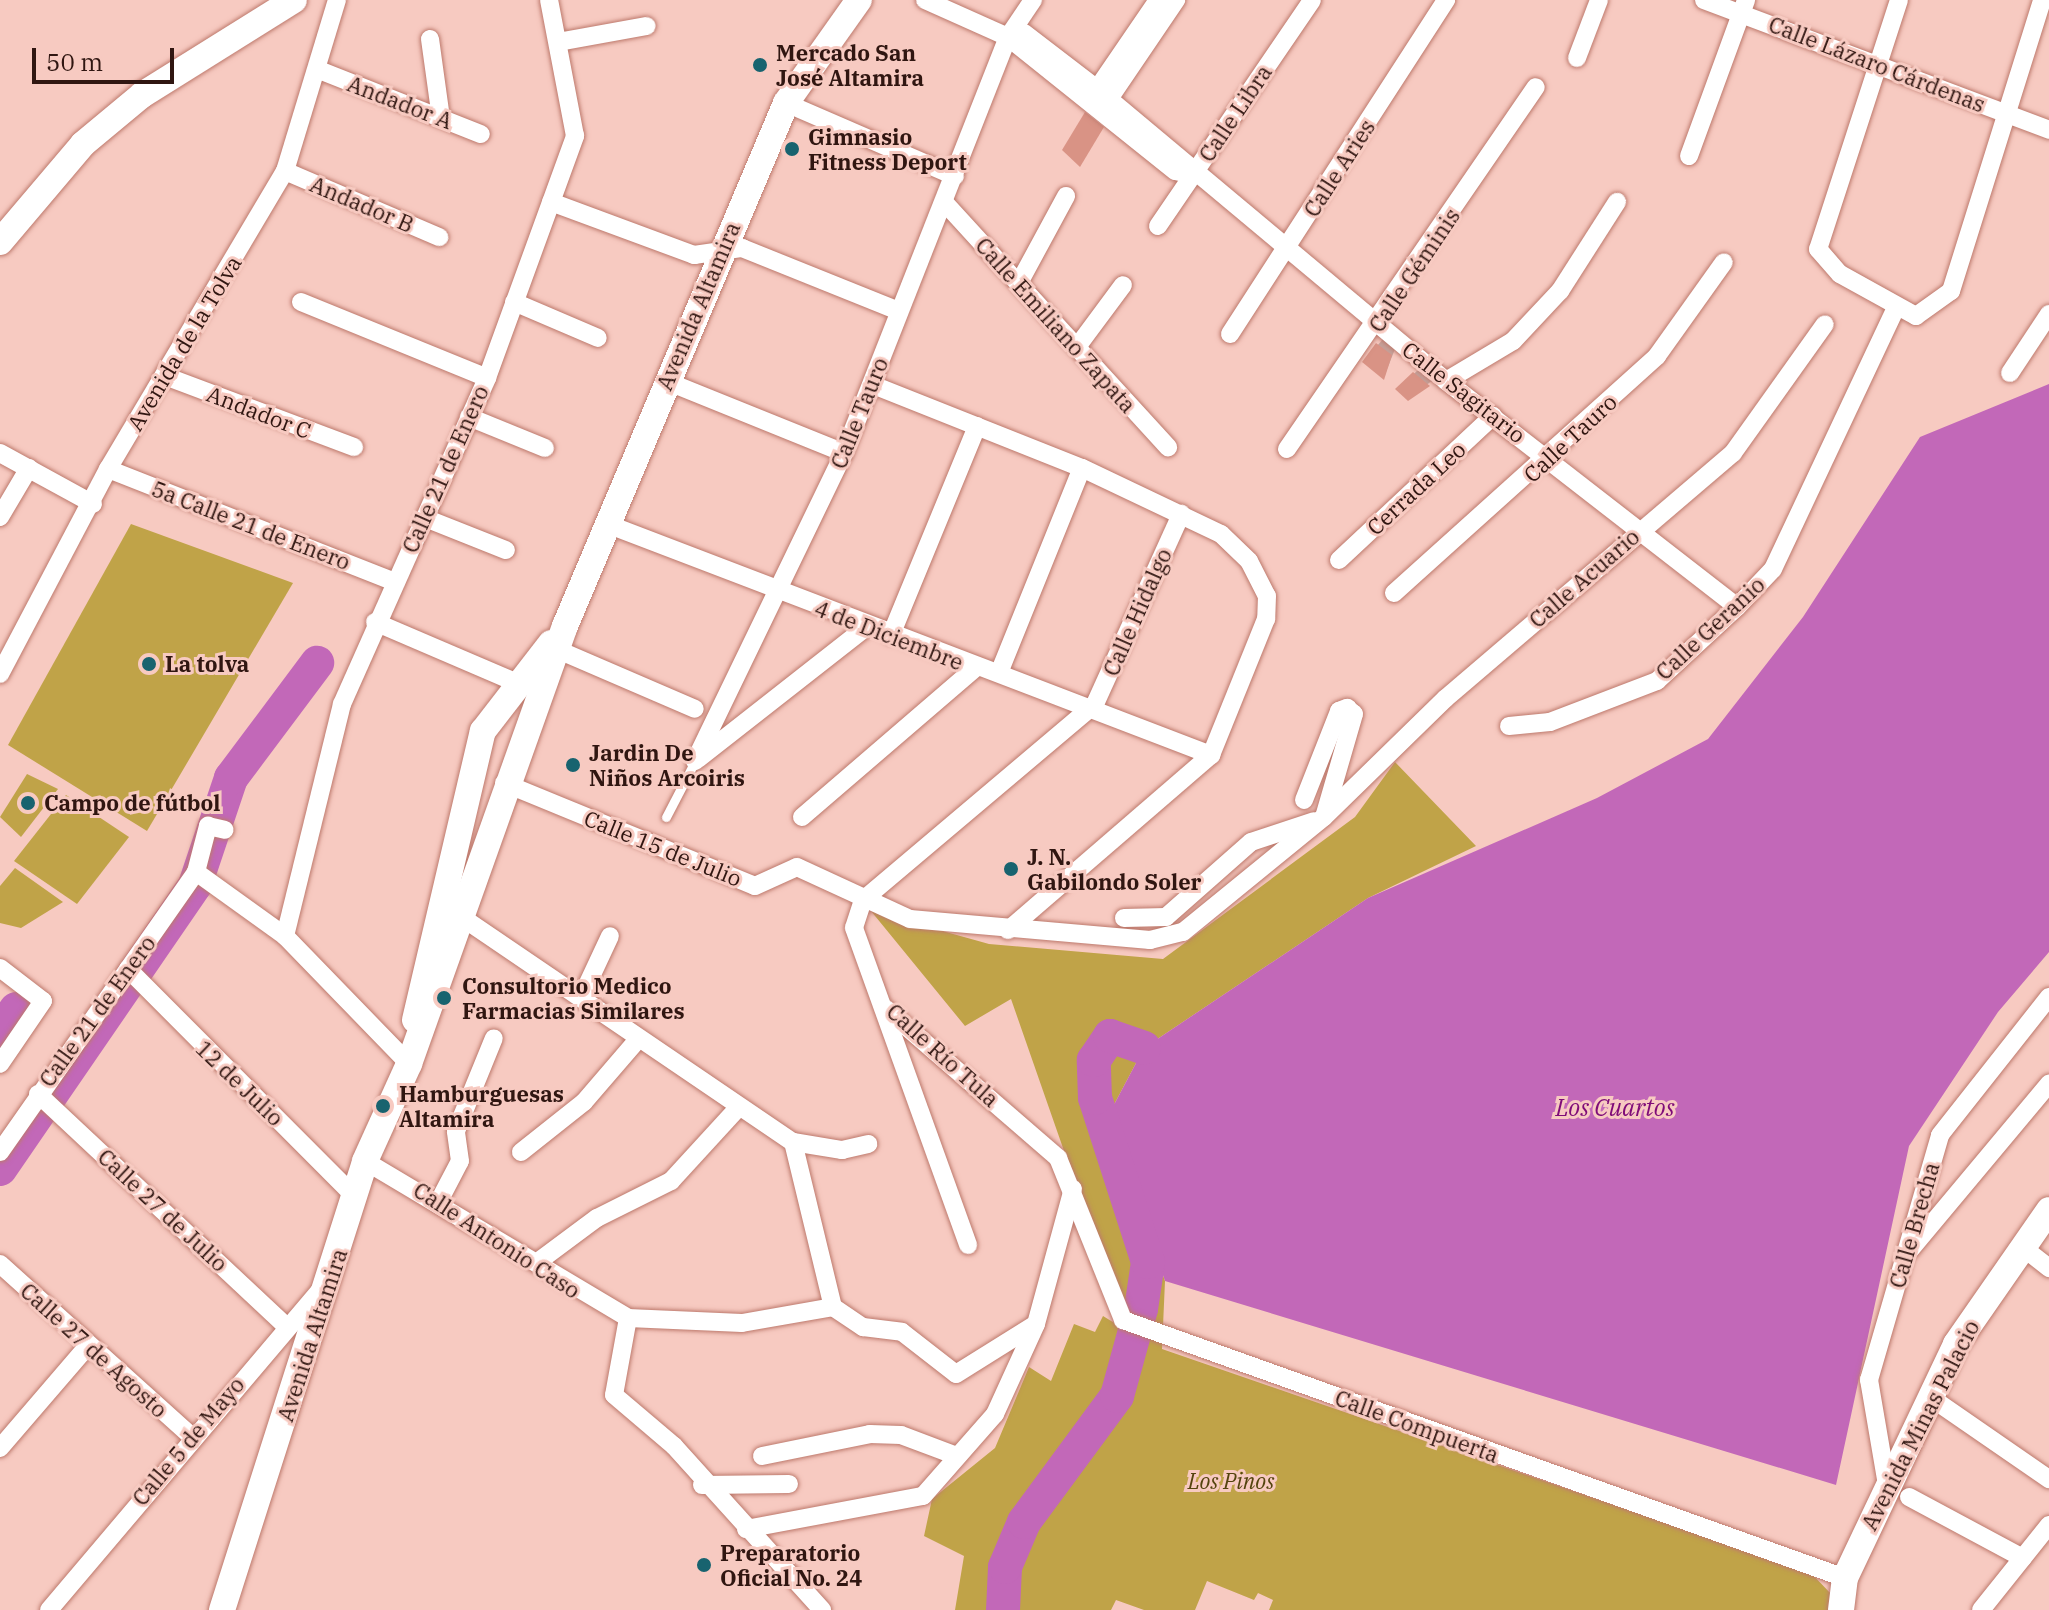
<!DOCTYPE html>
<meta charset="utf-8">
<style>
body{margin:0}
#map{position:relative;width:2049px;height:1610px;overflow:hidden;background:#f7cac1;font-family:"IBM Plex Serif",serif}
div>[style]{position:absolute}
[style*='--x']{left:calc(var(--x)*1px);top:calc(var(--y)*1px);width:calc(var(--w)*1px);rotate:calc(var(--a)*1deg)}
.green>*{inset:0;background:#c0a348}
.water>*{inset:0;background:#c268b8}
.shadow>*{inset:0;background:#0003}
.river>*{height:34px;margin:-17px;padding:0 17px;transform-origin:17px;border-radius:17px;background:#c268b8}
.building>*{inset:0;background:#d99385}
.roads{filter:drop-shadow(0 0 2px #bd796c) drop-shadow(0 0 2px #bd796c)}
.lane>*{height:9px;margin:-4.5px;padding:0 4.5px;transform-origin:4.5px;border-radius:4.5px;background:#fff}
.street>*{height:18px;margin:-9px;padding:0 9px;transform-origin:9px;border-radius:9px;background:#fff}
.secondary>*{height:26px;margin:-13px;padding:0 13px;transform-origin:13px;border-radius:13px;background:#fff}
.dots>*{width:22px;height:22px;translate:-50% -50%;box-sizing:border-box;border:4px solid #f7cac1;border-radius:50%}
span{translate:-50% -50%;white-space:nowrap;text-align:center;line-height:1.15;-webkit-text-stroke:6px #f7cac1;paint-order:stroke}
.poi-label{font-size:22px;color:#301611;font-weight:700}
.left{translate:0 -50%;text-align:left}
.street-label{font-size:22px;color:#301611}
.park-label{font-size:22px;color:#54440e;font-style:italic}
.water-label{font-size:24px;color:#7f0b78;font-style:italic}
.scale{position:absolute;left:32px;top:48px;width:142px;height:36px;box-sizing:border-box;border:4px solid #301611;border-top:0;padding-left:10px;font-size:24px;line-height:28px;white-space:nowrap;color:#301611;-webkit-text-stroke:6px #f7cac1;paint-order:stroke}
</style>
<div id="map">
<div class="green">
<i style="clip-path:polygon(131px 524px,293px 583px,147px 831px,8px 745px)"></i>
<i style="clip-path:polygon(1395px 762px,1476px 846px,1368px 898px,1144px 1048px,1108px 1116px,1165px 1281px,1162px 1349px,1811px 1573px,1833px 1596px,1832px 1610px,1269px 1610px,1273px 1600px,1258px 1593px,1254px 1600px,1207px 1581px,1195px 1610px,1144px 1610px,1116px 1600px,1111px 1610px,955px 1610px,964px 1556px,924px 1536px,932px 1499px,995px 1448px,1029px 1367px,1051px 1381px,1074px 1324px,1095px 1332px,1103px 1316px,1121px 1327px,1123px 1320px,1011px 999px,965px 1026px,871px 911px,989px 944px,1163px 959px,1355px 817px)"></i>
<i style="clip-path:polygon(27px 774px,58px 789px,21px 837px,0 817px)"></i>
<i style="clip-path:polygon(66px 795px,129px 837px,77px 904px,14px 861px)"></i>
<i style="clip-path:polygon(15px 868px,63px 902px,21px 928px,0 923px,0 886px)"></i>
</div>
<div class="water">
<i style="clip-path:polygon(2049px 384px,2049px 952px,1998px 1012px,1909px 1146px,1836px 1485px,1165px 1281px,1108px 1116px,1144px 1048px,1368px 898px,1597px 798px,1708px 739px,1803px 617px,1920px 437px)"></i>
</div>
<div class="shadow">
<i style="clip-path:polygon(1383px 339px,1395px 349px,1384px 377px,1364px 361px)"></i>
<i style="clip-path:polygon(1419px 369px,1433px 380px,1408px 399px,1398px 389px)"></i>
</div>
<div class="river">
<i style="--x:0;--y:1032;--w:28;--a:-55"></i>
<i style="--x:0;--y:1169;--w:345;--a:-55.5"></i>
<i style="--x:195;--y:885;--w:113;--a:-71.4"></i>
<i style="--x:231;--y:778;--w:144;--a:-53.2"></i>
<i style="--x:1003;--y:1610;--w:43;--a:-87.3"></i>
<i style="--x:1005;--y:1567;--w:49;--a:-67.1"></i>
<i style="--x:1024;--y:1522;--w:157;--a:-53.6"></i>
<i style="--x:1117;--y:1396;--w:90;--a:-74.6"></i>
<i style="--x:1141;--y:1309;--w:48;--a:-81.5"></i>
<i style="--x:1148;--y:1262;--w:172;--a:-107.9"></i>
<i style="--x:1095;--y:1098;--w:38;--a:-92"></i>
<i style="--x:1094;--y:1060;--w:29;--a:-56"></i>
<i style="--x:1110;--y:1036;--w:36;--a:19"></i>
</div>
<div class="building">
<i style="clip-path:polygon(1085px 112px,1104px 127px,1080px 167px,1062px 150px)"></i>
<i style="clip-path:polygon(1376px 343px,1392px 355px,1384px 380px,1362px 362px)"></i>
<i style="clip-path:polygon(1413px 372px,1430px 386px,1408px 401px,1395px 389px)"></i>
</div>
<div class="roads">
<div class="lane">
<i style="--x:666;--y:817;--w:63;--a:-62.6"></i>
</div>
<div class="street">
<i style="--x:925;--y:0;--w:91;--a:24"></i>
<i style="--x:1704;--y:0;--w:369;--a:20.6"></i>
<i style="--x:1899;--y:0;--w:262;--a:108"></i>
<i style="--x:1818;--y:249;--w:33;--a:49"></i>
<i style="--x:1840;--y:274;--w:87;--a:28.9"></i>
<i style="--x:1916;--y:316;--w:43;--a:-35.5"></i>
<i style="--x:1951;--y:291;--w:305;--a:-72.6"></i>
<i style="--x:430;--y:39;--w:80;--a:82.1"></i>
<i style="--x:558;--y:42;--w:90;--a:-10.2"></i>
<i style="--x:1577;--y:58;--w:62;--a:-69.2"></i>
<i style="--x:319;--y:70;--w:174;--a:21.6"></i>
<i style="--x:1097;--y:89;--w:108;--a:-55.6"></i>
<i style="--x:1109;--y:99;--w:120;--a:-55.9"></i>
<i style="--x:786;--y:103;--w:184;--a:23.4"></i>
<i style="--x:1689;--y:156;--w:166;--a:-69.9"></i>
<i style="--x:285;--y:171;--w:168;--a:23.2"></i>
<i style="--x:1193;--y:175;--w:18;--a:-167"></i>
<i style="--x:1175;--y:171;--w:214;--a:-141.3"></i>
<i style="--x:1008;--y:37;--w:16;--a:-14"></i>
<i style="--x:1024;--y:33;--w:92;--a:37.5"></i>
<i style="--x:1097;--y:89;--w:455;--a:39.9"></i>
<i style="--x:1446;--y:381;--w:368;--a:37.8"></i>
<i style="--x:551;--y:202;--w:153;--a:20.3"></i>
<i style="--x:694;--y:255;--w:49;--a:-8.3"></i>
<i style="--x:742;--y:248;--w:169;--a:21.9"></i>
<i style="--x:945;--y:203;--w:331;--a:47.6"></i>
<i style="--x:1158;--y:226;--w:273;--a:-55.7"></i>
<i style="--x:1019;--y:283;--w:99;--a:-61.6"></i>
<i style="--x:301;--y:302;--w:201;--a:22.2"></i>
<i style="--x:514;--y:302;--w:91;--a:23.2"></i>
<i style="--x:1230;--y:334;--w:398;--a:-57.1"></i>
<i style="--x:1077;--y:347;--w:77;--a:-53.4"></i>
<i style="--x:2010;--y:373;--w:71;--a:-56.5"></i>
<i style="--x:165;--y:376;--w:202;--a:20.6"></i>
<i style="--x:666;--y:381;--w:192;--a:22"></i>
<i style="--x:1446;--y:381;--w:78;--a:-30.8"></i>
<i style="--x:1513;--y:341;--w:69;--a:-46.8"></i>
<i style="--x:1560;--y:291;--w:106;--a:-57.4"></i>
<i style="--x:873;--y:385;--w:225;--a:21.7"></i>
<i style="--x:1082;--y:468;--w:154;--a:25.4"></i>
<i style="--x:1221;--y:534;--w:39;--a:44"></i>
<i style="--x:1249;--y:561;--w:39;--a:63"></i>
<i style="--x:1267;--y:596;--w:23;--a:92"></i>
<i style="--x:1266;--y:619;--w:147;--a:112"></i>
<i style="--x:1211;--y:755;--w:268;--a:139.2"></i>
<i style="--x:469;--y:417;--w:82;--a:22.2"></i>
<i style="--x:1287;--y:449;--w:439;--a:-55.5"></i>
<i style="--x:0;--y:453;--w:106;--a:28.7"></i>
<i style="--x:108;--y:469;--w:306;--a:21.5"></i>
<i style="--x:0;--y:517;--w:57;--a:-59.4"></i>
<i style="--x:425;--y:518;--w:87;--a:21.6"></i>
<i style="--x:607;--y:524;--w:647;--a:20.93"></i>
<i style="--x:1339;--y:560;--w:211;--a:-43.1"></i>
<i style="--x:1394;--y:593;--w:354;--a:-42"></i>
<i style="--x:1657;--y:356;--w:115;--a:-54.5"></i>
<i style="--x:375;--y:622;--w:155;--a:23.2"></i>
<i style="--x:891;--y:635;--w:226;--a:-67.6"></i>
<i style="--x:556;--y:649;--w:151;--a:23.3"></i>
<i style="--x:999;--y:673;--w:221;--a:-68"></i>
<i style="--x:0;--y:674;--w:232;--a:-62.2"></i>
<i style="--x:108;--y:469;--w:347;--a:-59.3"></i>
<i style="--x:285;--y:171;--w:179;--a:-73.1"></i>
<i style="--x:1509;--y:726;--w:41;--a:-5.6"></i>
<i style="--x:1550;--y:722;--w:115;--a:-21"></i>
<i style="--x:1657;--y:681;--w:109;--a:-42.8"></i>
<i style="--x:1737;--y:607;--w:52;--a:-46.5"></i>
<i style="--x:1773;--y:569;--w:289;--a:-64.8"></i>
<i style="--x:698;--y:759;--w:217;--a:-38.1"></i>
<i style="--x:695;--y:761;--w:342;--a:-64.2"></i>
<i style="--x:844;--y:453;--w:447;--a:-68.5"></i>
<i style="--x:1008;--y:37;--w:45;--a:-56"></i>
<i style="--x:504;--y:783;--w:271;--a:22.3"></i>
<i style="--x:755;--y:886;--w:46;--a:-24.3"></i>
<i style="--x:797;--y:867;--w:124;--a:24.7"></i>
<i style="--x:910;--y:919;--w:241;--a:5"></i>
<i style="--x:1150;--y:940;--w:34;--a:-14"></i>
<i style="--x:1183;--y:932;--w:182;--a:-39.2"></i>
<i style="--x:1324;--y:817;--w:170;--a:-44.3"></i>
<i style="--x:1446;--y:698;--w:377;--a:-40.5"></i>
<i style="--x:1733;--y:453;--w:158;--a:-54.5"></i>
<i style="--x:1304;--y:800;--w:96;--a:-68.5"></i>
<i style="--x:1339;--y:711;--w:9;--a:-21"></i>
<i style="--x:1347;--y:708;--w:9;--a:41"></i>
<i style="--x:1354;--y:714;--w:104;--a:106.2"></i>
<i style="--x:802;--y:817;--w:228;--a:-40.7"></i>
<i style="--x:196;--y:872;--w:110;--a:35.7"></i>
<i style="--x:285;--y:936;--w:178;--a:45.9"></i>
<i style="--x:863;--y:900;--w:304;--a:-40.2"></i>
<i style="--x:1095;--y:704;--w:209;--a:-65.6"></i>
<i style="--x:863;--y:900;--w:29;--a:108"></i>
<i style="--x:854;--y:928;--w:337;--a:70.2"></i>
<i style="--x:460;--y:916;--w:402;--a:34.2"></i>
<i style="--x:793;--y:1142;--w:50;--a:9.3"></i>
<i style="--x:842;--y:1150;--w:27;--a:-13"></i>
<i style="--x:1124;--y:918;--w:42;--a:-1.4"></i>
<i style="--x:1166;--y:917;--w:113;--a:-41.4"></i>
<i style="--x:1251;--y:842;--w:66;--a:-18.4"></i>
<i style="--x:285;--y:936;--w:239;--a:-76.2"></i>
<i style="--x:342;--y:704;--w:357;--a:-66"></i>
<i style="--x:487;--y:378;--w:258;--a:-70"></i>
<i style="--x:575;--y:136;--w:138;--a:-100.8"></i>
<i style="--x:0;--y:968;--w:54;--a:37.5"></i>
<i style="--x:43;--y:1001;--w:76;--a:124.3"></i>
<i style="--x:128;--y:969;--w:320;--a:45.1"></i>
<i style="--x:582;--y:996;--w:66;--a:-65"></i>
<i style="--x:886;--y:1009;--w:228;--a:40.9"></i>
<i style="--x:1058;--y:1158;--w:175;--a:68.1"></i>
<i style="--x:1123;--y:1320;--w:767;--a:19.66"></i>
<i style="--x:38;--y:1094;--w:341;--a:43.1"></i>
<i style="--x:793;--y:1142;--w:170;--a:76.4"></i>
<i style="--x:0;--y:1152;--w:342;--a:-55"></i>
<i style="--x:196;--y:872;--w:48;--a:-75.4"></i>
<i style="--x:208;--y:826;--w:17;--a:13"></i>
<i style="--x:521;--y:1152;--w:80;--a:-38.4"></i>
<i style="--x:584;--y:1102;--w:84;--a:-49.3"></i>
<i style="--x:365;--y:1161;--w:306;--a:30.8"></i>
<i style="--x:628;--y:1318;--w:114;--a:2.5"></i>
<i style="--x:742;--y:1323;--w:92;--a:-10"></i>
<i style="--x:833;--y:1307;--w:36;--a:34"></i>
<i style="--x:863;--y:1327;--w:39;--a:7"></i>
<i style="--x:902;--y:1332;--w:68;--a:37.9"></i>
<i style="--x:956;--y:1374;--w:94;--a:-32"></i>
<i style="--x:438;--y:1203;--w:47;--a:-62.4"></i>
<i style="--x:460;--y:1161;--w:30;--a:-98"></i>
<i style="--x:456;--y:1131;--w:100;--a:-67.8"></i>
<i style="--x:2021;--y:1246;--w:36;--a:38"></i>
<i style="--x:1910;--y:1250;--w:217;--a:-50.1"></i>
<i style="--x:539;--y:1261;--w:72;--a:-36.6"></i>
<i style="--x:597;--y:1218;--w:83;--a:-26.6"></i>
<i style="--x:671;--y:1181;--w:98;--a:-47.5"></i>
<i style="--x:0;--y:1264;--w:256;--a:42"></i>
<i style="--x:628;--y:1318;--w:78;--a:100.3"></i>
<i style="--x:614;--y:1395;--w:79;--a:40.4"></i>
<i style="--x:674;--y:1446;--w:221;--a:47.9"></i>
<i style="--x:1930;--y:1397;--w:145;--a:34.6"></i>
<i style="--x:0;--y:1448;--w:132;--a:-49.3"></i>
<i style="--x:762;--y:1456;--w:110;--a:-11.5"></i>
<i style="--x:870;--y:1434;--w:31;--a:2"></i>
<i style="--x:901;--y:1435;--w:60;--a:20.6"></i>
<i style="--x:702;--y:1485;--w:87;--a:-0.7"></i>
<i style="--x:1887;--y:1485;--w:107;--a:-99.7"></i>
<i style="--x:1869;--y:1380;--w:255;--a:-73.8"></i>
<i style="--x:1940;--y:1135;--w:176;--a:-51.7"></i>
<i style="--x:1909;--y:1497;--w:129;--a:28.2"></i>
<i style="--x:746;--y:1529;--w:180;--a:-10.6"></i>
<i style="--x:923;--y:1496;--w:109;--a:-48.7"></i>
<i style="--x:995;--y:1414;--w:99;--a:-65.5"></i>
<i style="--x:1036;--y:1324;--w:140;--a:-74.7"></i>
<i style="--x:49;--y:1610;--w:419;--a:-49.7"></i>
<i style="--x:1981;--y:1610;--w:109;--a:-51.3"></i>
</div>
<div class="secondary">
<i style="--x:0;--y:242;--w:128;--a:-49.7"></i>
<i style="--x:83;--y:144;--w:77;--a:-39.7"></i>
<i style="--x:142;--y:95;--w:179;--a:-32"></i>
<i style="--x:415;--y:1020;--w:297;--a:-76.8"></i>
<i style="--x:483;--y:731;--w:111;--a:-52.3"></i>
<i style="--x:222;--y:1610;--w:471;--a:-72.3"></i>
<i style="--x:365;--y:1161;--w:107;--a:-65.6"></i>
<i style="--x:409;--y:1064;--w:465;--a:-70.4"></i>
<i style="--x:565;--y:626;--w:568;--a:-67.09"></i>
<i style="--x:786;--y:103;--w:126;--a:-54.7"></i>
<i style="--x:1841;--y:1610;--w:32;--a:-83"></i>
<i style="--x:1845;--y:1578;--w:259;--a:-64.6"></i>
<i style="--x:1956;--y:1344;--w:163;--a:-55.2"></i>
</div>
</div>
<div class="dots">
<i style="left:760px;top:65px;background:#18636f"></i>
<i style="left:792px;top:149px;background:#18636f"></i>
<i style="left:149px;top:664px;background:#18636f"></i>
<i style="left:573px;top:765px;background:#18636f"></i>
<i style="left:28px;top:803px;background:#18636f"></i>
<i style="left:1011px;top:869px;background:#18636f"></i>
<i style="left:444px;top:998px;background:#18636f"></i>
<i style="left:383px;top:1106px;background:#18636f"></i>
<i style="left:704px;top:1565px;background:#18636f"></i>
</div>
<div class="poi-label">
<span class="left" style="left:776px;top:65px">Mercado San<br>José Altamira</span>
<span class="left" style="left:808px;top:149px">Gimnasio<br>Fitness Deport</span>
<span class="left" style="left:165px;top:664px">La tolva</span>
<span class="left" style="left:589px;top:765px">Jardin De<br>Niños Arcoiris</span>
<span class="left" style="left:44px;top:803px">Campo de fútbol</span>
<span class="left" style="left:1027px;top:869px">J. N.<br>Gabilondo Soler</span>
<span class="left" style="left:462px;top:998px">Consultorio Medico<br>Farmacias Similares</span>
<span class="left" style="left:399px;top:1106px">Hamburguesas<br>Altamira</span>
<span class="left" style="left:720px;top:1565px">Preparatorio<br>Oficial No. 24</span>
</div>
<div class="street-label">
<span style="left:1877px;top:64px;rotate:21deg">Calle Lázaro Cárdenas</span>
<span style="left:400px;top:102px;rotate:21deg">Andador A</span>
<span style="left:1235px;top:113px;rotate:-56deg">Calle Libra</span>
<span style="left:1339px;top:168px;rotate:-57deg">Calle Aries</span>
<span style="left:362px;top:204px;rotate:23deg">Andador B</span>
<span style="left:1414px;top:270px;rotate:-56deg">Calle Géminis</span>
<span style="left:698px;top:306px;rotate:-67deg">Avenida Altamira</span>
<span style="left:1056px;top:325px;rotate:48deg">Calle Emiliano Zapata</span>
<span style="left:184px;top:343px;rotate:-59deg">Avenida de la Tolva</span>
<span style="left:1464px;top:392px;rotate:38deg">Calle Sagitario</span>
<span style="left:259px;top:412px;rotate:21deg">Andador C</span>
<span style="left:859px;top:413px;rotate:-68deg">Calle Tauro</span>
<span style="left:1570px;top:438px;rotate:-43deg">Calle Tauro</span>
<span style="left:445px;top:469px;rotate:-66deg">Calle 21 de Enero</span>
<span style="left:1416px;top:488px;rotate:-43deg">Cerrada Leo</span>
<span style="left:251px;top:525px;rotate:21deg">5a Calle 21 de Enero</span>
<span style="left:1584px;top:578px;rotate:-41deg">Calle Acuario</span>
<span style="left:1137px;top:612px;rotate:-66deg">Calle Hidalgo</span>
<span style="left:1710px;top:628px;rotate:-43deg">Calle Geranio</span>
<span style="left:889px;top:635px;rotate:21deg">4 de Diciembre</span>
<span style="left:663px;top:848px;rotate:22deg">Calle 15 de Julio</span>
<span style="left:97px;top:1011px;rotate:-54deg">Calle 21 de Enero</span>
<span style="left:943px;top:1055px;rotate:42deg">Calle Río Tula</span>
<span style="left:240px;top:1083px;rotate:44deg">12 de Julio</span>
<span style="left:163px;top:1210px;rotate:43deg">Calle 27 de Julio</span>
<span style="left:1914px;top:1225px;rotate:-74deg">Calle Brecha</span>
<span style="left:497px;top:1240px;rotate:33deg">Calle Antonio Caso</span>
<span style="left:312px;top:1335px;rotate:-72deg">Avenida Altamira</span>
<span style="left:94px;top:1350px;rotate:42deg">Calle 27 de Agosto</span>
<span style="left:1920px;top:1425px;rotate:-63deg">Avenida Minas Palacio</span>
<span style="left:1417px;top:1426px;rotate:20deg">Calle Compuerta</span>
<span style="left:188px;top:1441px;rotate:-50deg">Calle 5 de Mayo</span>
</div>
<div class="park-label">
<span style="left:1231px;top:1481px">Los Pinos</span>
</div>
<div class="water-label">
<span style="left:1615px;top:1108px">Los Cuartos</span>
</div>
<div class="scale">50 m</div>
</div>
